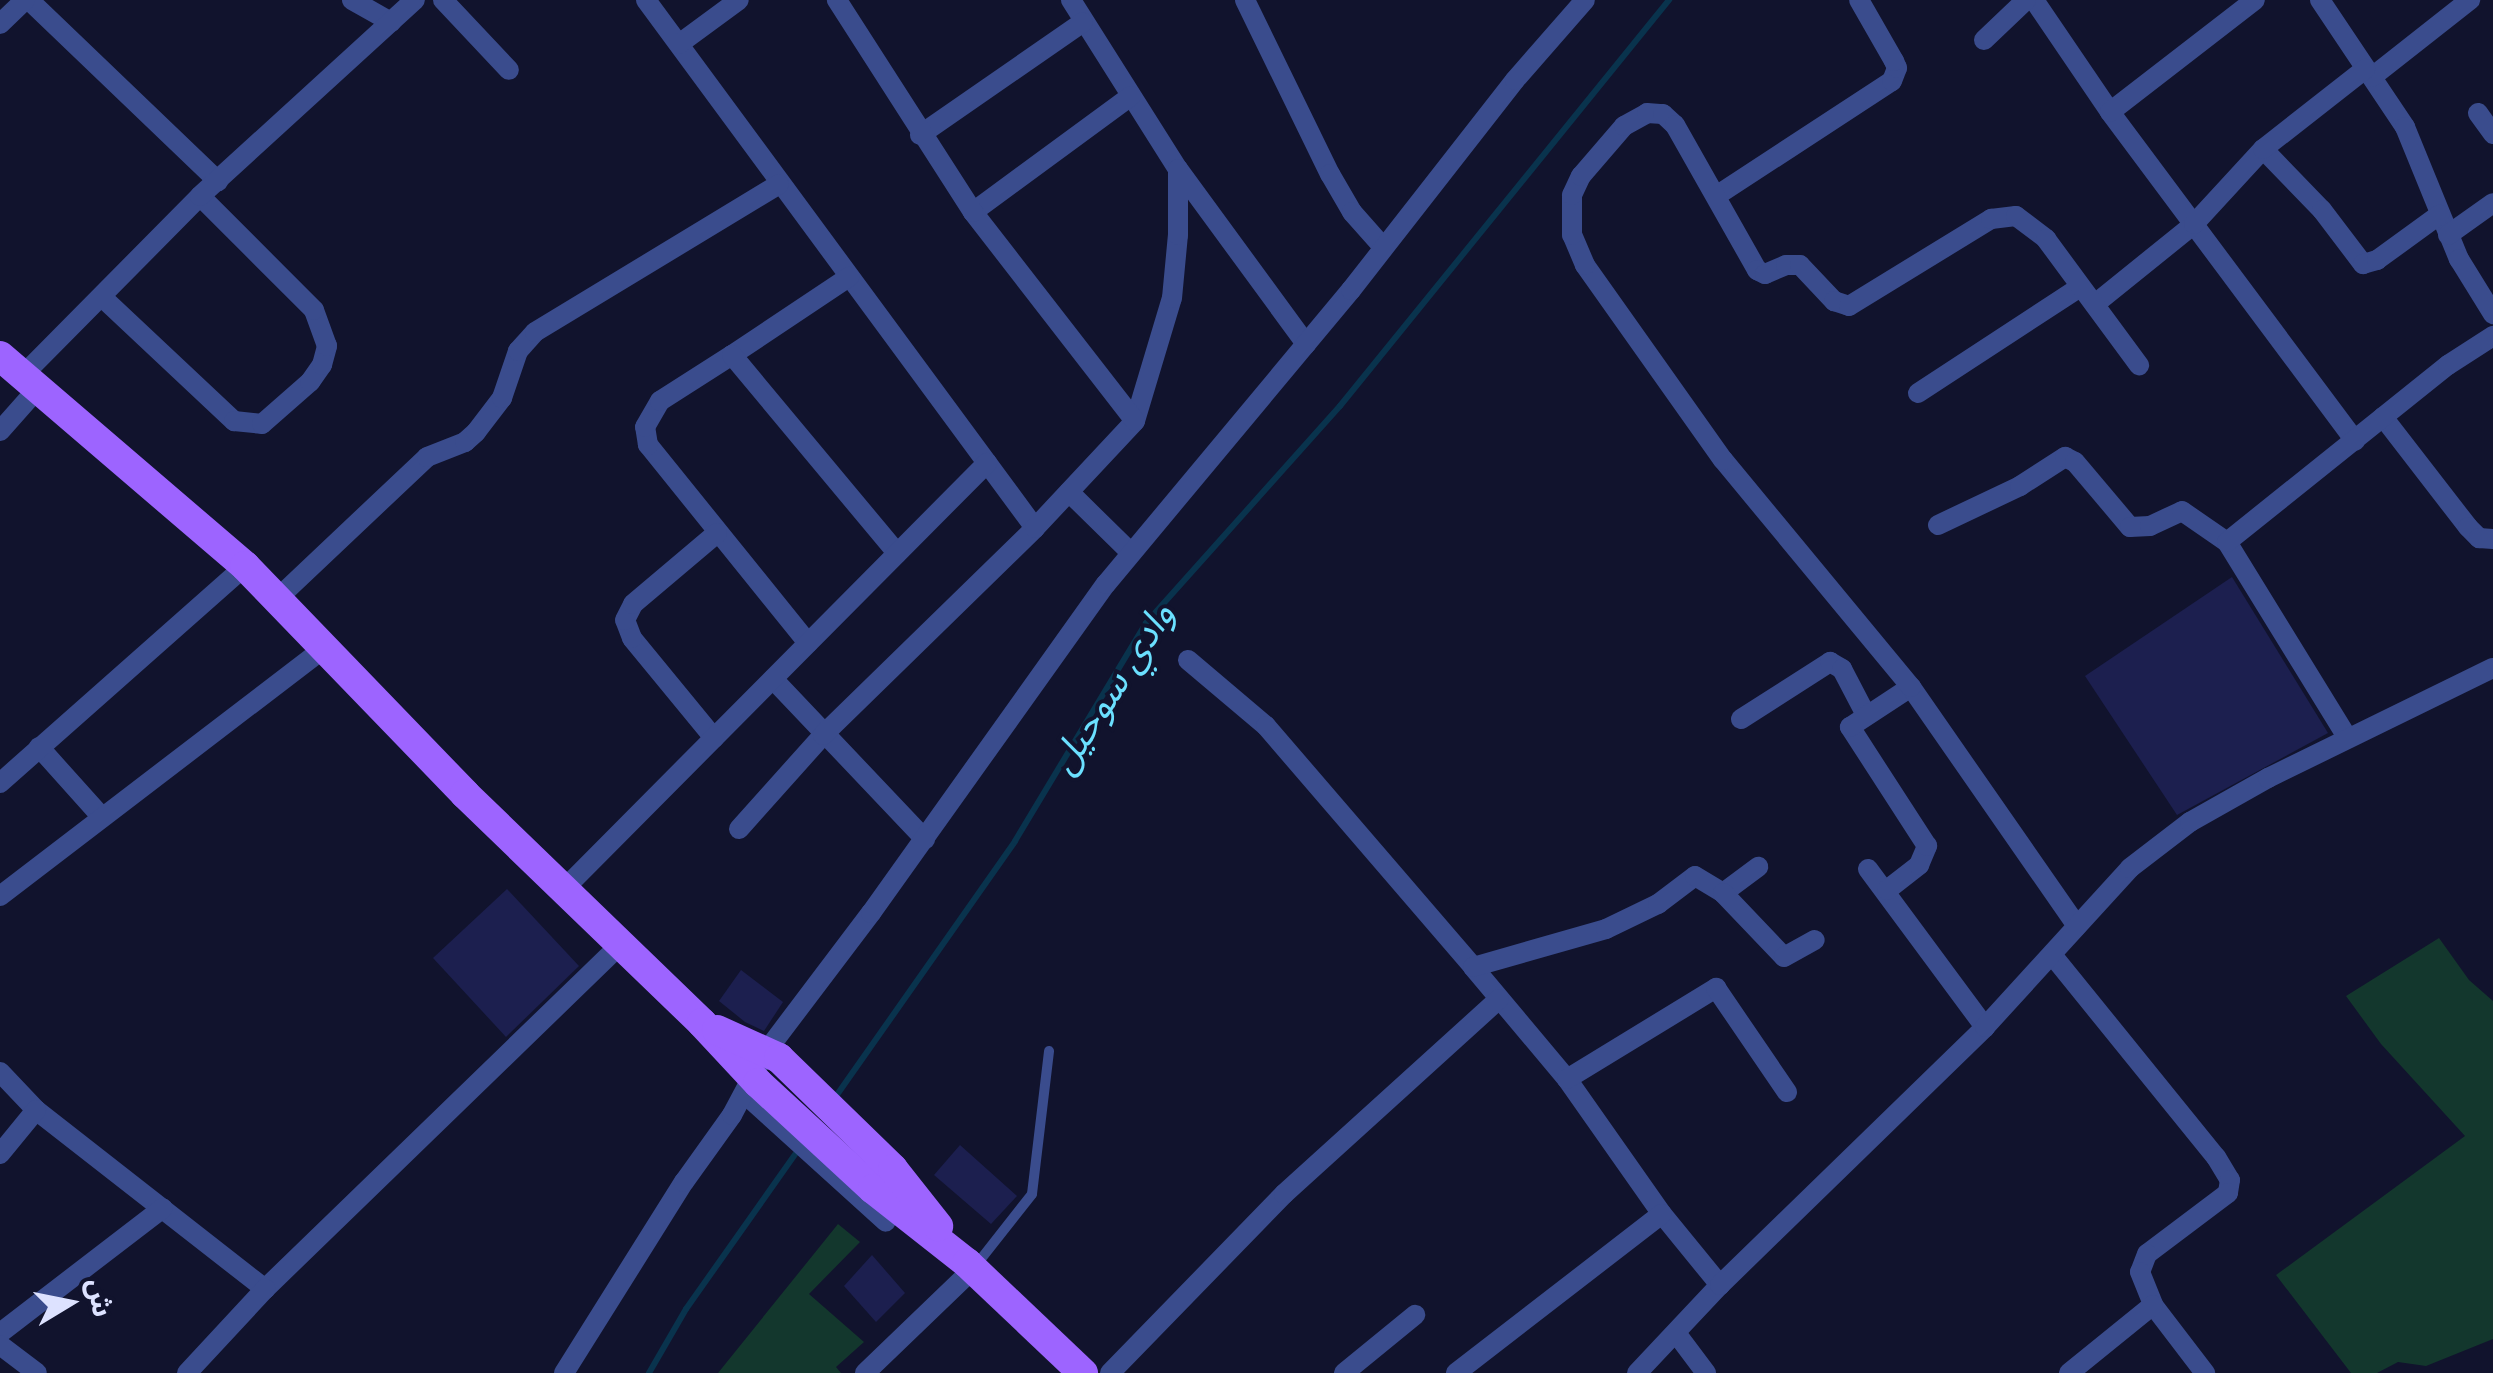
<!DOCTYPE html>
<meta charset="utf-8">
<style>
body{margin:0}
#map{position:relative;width:2493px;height:1373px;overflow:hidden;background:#11132d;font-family:Roboto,"Noto Sans Arabic",sans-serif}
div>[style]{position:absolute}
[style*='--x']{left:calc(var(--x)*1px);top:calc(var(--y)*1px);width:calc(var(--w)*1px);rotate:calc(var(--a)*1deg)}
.green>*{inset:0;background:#13372d}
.stream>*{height:6px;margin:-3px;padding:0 3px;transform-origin:3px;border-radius:3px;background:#09334d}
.building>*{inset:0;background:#1c1f4f}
.lane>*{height:10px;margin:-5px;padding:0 5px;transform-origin:5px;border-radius:5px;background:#3a4c8d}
.street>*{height:20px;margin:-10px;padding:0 10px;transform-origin:10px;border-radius:10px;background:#3a4c8d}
.primary>*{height:30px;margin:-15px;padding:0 15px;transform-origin:15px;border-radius:15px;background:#9d64ff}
span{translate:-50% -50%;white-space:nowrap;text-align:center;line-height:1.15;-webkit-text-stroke:8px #11132d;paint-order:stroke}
.water-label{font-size:38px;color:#6be0ff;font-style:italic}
.north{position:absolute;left:20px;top:1253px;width:100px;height:100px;-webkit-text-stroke:8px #11132d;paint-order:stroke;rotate:80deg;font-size:28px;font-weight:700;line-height:40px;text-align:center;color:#dde2ff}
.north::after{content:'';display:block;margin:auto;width:35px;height:45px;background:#dde2ff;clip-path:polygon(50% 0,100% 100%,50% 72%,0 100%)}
</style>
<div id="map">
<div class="green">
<i style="clip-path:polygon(2439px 938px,2469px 980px,2493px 1001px,2493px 1339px,2426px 1366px,2398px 1362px,2377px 1373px,2351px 1373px,2276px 1275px,2465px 1136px,2381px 1044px,2346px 996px)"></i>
<i style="clip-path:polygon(838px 1224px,860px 1242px,809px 1294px,864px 1342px,836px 1367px,841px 1373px,718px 1373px)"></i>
</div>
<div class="stream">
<i style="--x:834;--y:1099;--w:315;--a:-54.9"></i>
<i style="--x:1015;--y:841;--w:254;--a:-59"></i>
<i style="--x:1146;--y:623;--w:291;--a:-48.2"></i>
<i style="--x:1340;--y:406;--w:523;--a:-50.98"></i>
<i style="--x:649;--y:1373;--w:74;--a:-60"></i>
<i style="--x:686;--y:1309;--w:199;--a:-54.8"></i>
</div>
<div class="building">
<i style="clip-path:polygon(2232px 577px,2328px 733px,2177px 815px,2085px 676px)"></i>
<i style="clip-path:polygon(507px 889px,579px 966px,506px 1037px,433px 958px)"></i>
<i style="clip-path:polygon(741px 970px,783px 1002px,764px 1031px,745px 1022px,719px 1001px)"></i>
<i style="clip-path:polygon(960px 1145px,1017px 1196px,991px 1224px,934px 1175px)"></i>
<i style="clip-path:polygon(872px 1255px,905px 1293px,876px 1322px,844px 1286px)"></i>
</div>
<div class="lane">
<i style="--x:977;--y:1264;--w:89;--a:-51.8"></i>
<i style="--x:1032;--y:1194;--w:144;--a:-83.2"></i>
</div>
<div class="street">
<i style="--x:29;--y:0;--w:262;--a:43.8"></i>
<i style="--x:352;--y:0;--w:45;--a:29.4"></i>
<i style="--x:443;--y:0;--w:96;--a:46.7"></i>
<i style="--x:646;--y:0;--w:656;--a:53.62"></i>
<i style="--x:1071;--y:0;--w:200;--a:57.7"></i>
<i style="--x:1178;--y:169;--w:217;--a:53.8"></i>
<i style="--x:1245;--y:0;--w:194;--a:64"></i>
<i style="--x:1330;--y:174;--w:44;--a:59.9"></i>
<i style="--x:1352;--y:212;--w:47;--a:48.5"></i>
<i style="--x:2034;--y:0;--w:135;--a:55.8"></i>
<i style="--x:2110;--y:112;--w:410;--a:53.3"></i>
<i style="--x:2320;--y:0;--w:153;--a:56.2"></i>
<i style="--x:2405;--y:127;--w:143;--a:67.8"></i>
<i style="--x:2459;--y:259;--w:65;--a:58.3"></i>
<i style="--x:0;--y:24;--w:35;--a:-44"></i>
<i style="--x:1984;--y:40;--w:58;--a:-43.6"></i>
<i style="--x:679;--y:44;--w:74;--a:-36.3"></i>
<i style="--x:2372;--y:77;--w:125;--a:-38.2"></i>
<i style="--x:2110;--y:112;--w:183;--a:-37.7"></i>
<i style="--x:2478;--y:113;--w:26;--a:54"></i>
<i style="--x:920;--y:135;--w:198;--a:-34.7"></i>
<i style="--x:2263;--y:149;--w:85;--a:46"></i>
<i style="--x:2322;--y:210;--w:68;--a:52.8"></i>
<i style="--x:2363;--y:264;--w:15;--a:-16"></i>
<i style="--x:2377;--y:260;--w:77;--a:-36"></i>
<i style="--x:1716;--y:196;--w:210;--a:-33.2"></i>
<i style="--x:1892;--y:81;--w:14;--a:-69"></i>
<i style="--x:1897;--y:68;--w:8;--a:-113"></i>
<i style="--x:1894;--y:61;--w:70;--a:-119.8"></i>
<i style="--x:973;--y:212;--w:196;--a:-36.3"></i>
<i style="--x:2448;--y:235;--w:55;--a:-35.4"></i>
<i style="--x:103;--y:298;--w:180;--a:43.2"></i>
<i style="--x:234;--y:421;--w:28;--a:6"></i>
<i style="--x:262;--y:424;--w:64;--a:-41.2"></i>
<i style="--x:310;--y:382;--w:21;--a:-55"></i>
<i style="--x:322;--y:365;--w:20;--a:-75"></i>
<i style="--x:327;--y:346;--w:38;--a:-110"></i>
<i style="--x:314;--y:310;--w:161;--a:-135"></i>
<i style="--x:2095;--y:304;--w:127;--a:-38.9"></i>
<i style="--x:2194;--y:224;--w:102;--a:-47.4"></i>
<i style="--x:2263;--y:149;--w:130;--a:-38.1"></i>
<i style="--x:732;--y:355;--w:141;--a:-33.7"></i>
<i style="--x:24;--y:374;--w:250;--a:-45.3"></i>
<i style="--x:200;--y:196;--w:291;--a:-42.4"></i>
<i style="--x:1918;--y:393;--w:194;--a:-33.2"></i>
<i style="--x:2383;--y:417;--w:139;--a:52.3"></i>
<i style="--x:2468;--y:527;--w:16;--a:45"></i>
<i style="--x:2479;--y:538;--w:14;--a:4"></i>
<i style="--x:1135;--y:421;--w:128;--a:-73.3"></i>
<i style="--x:1172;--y:298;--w:63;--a:-84.6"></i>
<i style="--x:1178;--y:235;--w:66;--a:-90"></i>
<i style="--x:0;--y:431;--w:59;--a:-48.4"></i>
<i style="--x:1069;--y:492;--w:87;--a:44.5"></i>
<i style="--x:1938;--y:525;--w:91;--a:-25.4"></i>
<i style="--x:2020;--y:486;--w:54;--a:-32.8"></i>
<i style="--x:2065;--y:457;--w:11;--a:27"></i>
<i style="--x:2075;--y:462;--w:85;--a:49.8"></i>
<i style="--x:2130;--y:527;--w:20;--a:-3"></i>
<i style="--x:2150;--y:526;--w:35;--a:-25"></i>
<i style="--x:2182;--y:511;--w:55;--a:34.6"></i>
<i style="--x:278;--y:598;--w:205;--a:-43.4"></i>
<i style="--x:427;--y:457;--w:41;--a:-21.5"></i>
<i style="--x:465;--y:442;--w:15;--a:-42"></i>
<i style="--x:476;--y:432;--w:43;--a:-52.6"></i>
<i style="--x:502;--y:398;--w:50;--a:-71.2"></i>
<i style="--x:518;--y:351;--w:25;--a:-48"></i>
<i style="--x:535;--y:332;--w:285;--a:-31.2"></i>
<i style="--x:808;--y:643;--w:255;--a:-128.9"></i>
<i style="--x:648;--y:445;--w:18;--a:-99"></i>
<i style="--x:645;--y:427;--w:30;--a:-60"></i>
<i style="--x:660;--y:401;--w:85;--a:-32.6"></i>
<i style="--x:732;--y:355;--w:258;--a:50.2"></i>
<i style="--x:1188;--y:660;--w:102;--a:40.2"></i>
<i style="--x:1266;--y:726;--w:318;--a:49.3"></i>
<i style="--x:1473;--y:967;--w:146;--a:50"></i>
<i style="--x:1567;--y:1079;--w:165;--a:54.9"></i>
<i style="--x:1662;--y:1214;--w:92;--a:50.8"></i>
<i style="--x:773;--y:679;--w:221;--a:46.5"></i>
<i style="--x:1741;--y:719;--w:106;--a:-32.6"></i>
<i style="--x:1830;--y:662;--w:14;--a:30"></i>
<i style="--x:1842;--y:669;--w:52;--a:62.4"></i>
<i style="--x:2347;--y:737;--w:229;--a:-121.6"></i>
<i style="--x:2227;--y:542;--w:283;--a:-38.7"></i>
<i style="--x:2448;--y:365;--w:54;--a:-32.8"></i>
<i style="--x:714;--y:738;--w:129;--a:-129.4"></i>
<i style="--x:632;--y:638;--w:19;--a:-111"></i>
<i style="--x:625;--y:620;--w:18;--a:-63"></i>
<i style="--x:633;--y:604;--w:110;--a:-40.2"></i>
<i style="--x:39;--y:747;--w:93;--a:48.1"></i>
<i style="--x:0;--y:783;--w:327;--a:-41.5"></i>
<i style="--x:739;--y:829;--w:126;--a:-48.2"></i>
<i style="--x:823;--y:735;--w:296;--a:-44.3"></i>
<i style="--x:1035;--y:528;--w:146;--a:-46.9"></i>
<i style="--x:1135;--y:421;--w:264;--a:-127.8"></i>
<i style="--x:973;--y:212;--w:252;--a:-122.7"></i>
<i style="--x:1868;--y:869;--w:197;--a:53.5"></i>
<i style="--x:563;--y:890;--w:602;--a:-45.2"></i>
<i style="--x:1887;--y:890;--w:41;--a:-38"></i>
<i style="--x:1919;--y:865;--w:21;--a:-67"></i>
<i style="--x:1927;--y:846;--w:142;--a:-122.9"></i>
<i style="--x:1850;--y:727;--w:73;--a:-33.3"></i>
<i style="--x:1723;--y:893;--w:44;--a:-36.6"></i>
<i style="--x:0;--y:896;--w:410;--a:-37.4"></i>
<i style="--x:2077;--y:926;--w:291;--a:-124.8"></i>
<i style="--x:1911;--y:687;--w:295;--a:-129.6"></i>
<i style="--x:1723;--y:460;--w:239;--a:-125.3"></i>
<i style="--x:1585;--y:265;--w:33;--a:-113"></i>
<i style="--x:1572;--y:235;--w:40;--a:-90"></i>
<i style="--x:1572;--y:195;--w:21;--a:-65"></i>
<i style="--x:1581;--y:176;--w:66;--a:-49.3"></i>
<i style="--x:1624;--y:126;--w:26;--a:-29"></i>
<i style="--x:1647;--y:113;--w:16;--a:4"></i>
<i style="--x:1663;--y:114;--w:16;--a:43"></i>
<i style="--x:1675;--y:125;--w:167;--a:60.5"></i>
<i style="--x:1757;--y:270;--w:9;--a:27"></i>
<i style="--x:1765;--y:274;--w:23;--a:-23"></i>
<i style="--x:1786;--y:265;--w:14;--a:0"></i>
<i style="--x:1800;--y:265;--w:50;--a:46.6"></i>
<i style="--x:1834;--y:301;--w:16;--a:18"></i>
<i style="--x:1849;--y:306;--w:167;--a:-31.5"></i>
<i style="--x:1991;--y:219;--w:25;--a:-7"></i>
<i style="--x:2016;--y:216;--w:38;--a:37"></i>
<i style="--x:2046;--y:239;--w:157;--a:53.6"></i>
<i style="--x:2053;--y:956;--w:259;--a:51"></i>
<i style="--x:2216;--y:1157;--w:27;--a:59"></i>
<i style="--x:2230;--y:1180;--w:13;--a:99"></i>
<i style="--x:2228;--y:1193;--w:101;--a:143"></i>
<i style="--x:2147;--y:1254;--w:19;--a:111"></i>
<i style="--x:2140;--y:1272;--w:35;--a:68"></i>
<i style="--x:2153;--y:1305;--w:86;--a:52.6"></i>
<i style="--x:1473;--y:967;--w:138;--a:-15.9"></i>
<i style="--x:1606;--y:929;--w:58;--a:-25.7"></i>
<i style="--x:1658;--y:904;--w:46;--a:-37.1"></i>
<i style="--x:1695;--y:876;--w:33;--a:31"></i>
<i style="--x:1723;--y:893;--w:88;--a:46.4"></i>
<i style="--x:1784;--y:957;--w:35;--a:-29"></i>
<i style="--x:0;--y:1072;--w:52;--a:46.5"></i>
<i style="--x:36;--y:1110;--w:291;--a:38"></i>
<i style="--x:265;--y:1289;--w:493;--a:-44.1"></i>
<i style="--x:1567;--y:1079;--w:175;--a:-31.4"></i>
<i style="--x:1716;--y:988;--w:126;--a:55.7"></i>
<i style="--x:745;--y:1094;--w:190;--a:42.2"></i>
<i style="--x:0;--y:1154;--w:57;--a:-50.7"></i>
<i style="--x:0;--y:1333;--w:205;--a:-37.5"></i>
<i style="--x:1676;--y:1333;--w:50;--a:53.1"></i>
<i style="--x:0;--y:1345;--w:46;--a:37.1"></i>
<i style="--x:187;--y:1373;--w:115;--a:-47.1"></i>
<i style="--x:564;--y:1373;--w:226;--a:-57.9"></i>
<i style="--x:684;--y:1182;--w:82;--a:-54.4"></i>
<i style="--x:732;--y:1115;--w:70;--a:-62"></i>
<i style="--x:765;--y:1053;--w:176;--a:-52.9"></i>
<i style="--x:871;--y:913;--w:404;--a:-54.5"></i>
<i style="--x:1106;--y:584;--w:383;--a:-50.2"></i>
<i style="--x:1351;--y:290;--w:266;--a:-52"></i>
<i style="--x:1515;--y:80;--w:106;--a:-48.8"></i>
<i style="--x:865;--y:1373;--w:150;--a:-43.9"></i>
<i style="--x:1110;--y:1373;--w:250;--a:-45.8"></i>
<i style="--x:1284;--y:1194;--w:290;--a:-42.2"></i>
<i style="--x:1344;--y:1373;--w:92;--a:-39.2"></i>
<i style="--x:1456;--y:1373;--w:260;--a:-37.7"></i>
<i style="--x:1637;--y:1373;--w:121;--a:-46.7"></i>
<i style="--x:1720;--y:1285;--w:370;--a:-44.2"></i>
<i style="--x:1985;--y:1027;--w:215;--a:-47.6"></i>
<i style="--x:2130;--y:868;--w:76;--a:-37.5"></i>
<i style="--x:2190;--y:822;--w:90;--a:-29.4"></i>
<i style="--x:2268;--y:778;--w:250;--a:-26.1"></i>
<i style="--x:2069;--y:1373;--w:108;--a:-39"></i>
</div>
<div class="primary">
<i style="--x:0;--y:356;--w:323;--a:40.6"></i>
<i style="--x:245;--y:566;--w:317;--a:46"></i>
<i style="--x:465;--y:794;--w:330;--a:44"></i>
<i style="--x:702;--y:1023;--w:82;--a:47"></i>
<i style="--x:758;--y:1083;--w:156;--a:42.7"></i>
<i style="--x:873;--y:1189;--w:120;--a:38.2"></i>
<i style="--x:967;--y:1263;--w:160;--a:43.5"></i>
<i style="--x:717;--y:1030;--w:68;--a:24.3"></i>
<i style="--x:779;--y:1058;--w:159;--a:44.2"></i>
<i style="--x:893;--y:1169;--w:73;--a:51.7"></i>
</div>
<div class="water-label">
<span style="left:1112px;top:688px;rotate:-57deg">وادي سوحيل</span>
</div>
<div class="north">ش</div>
</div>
